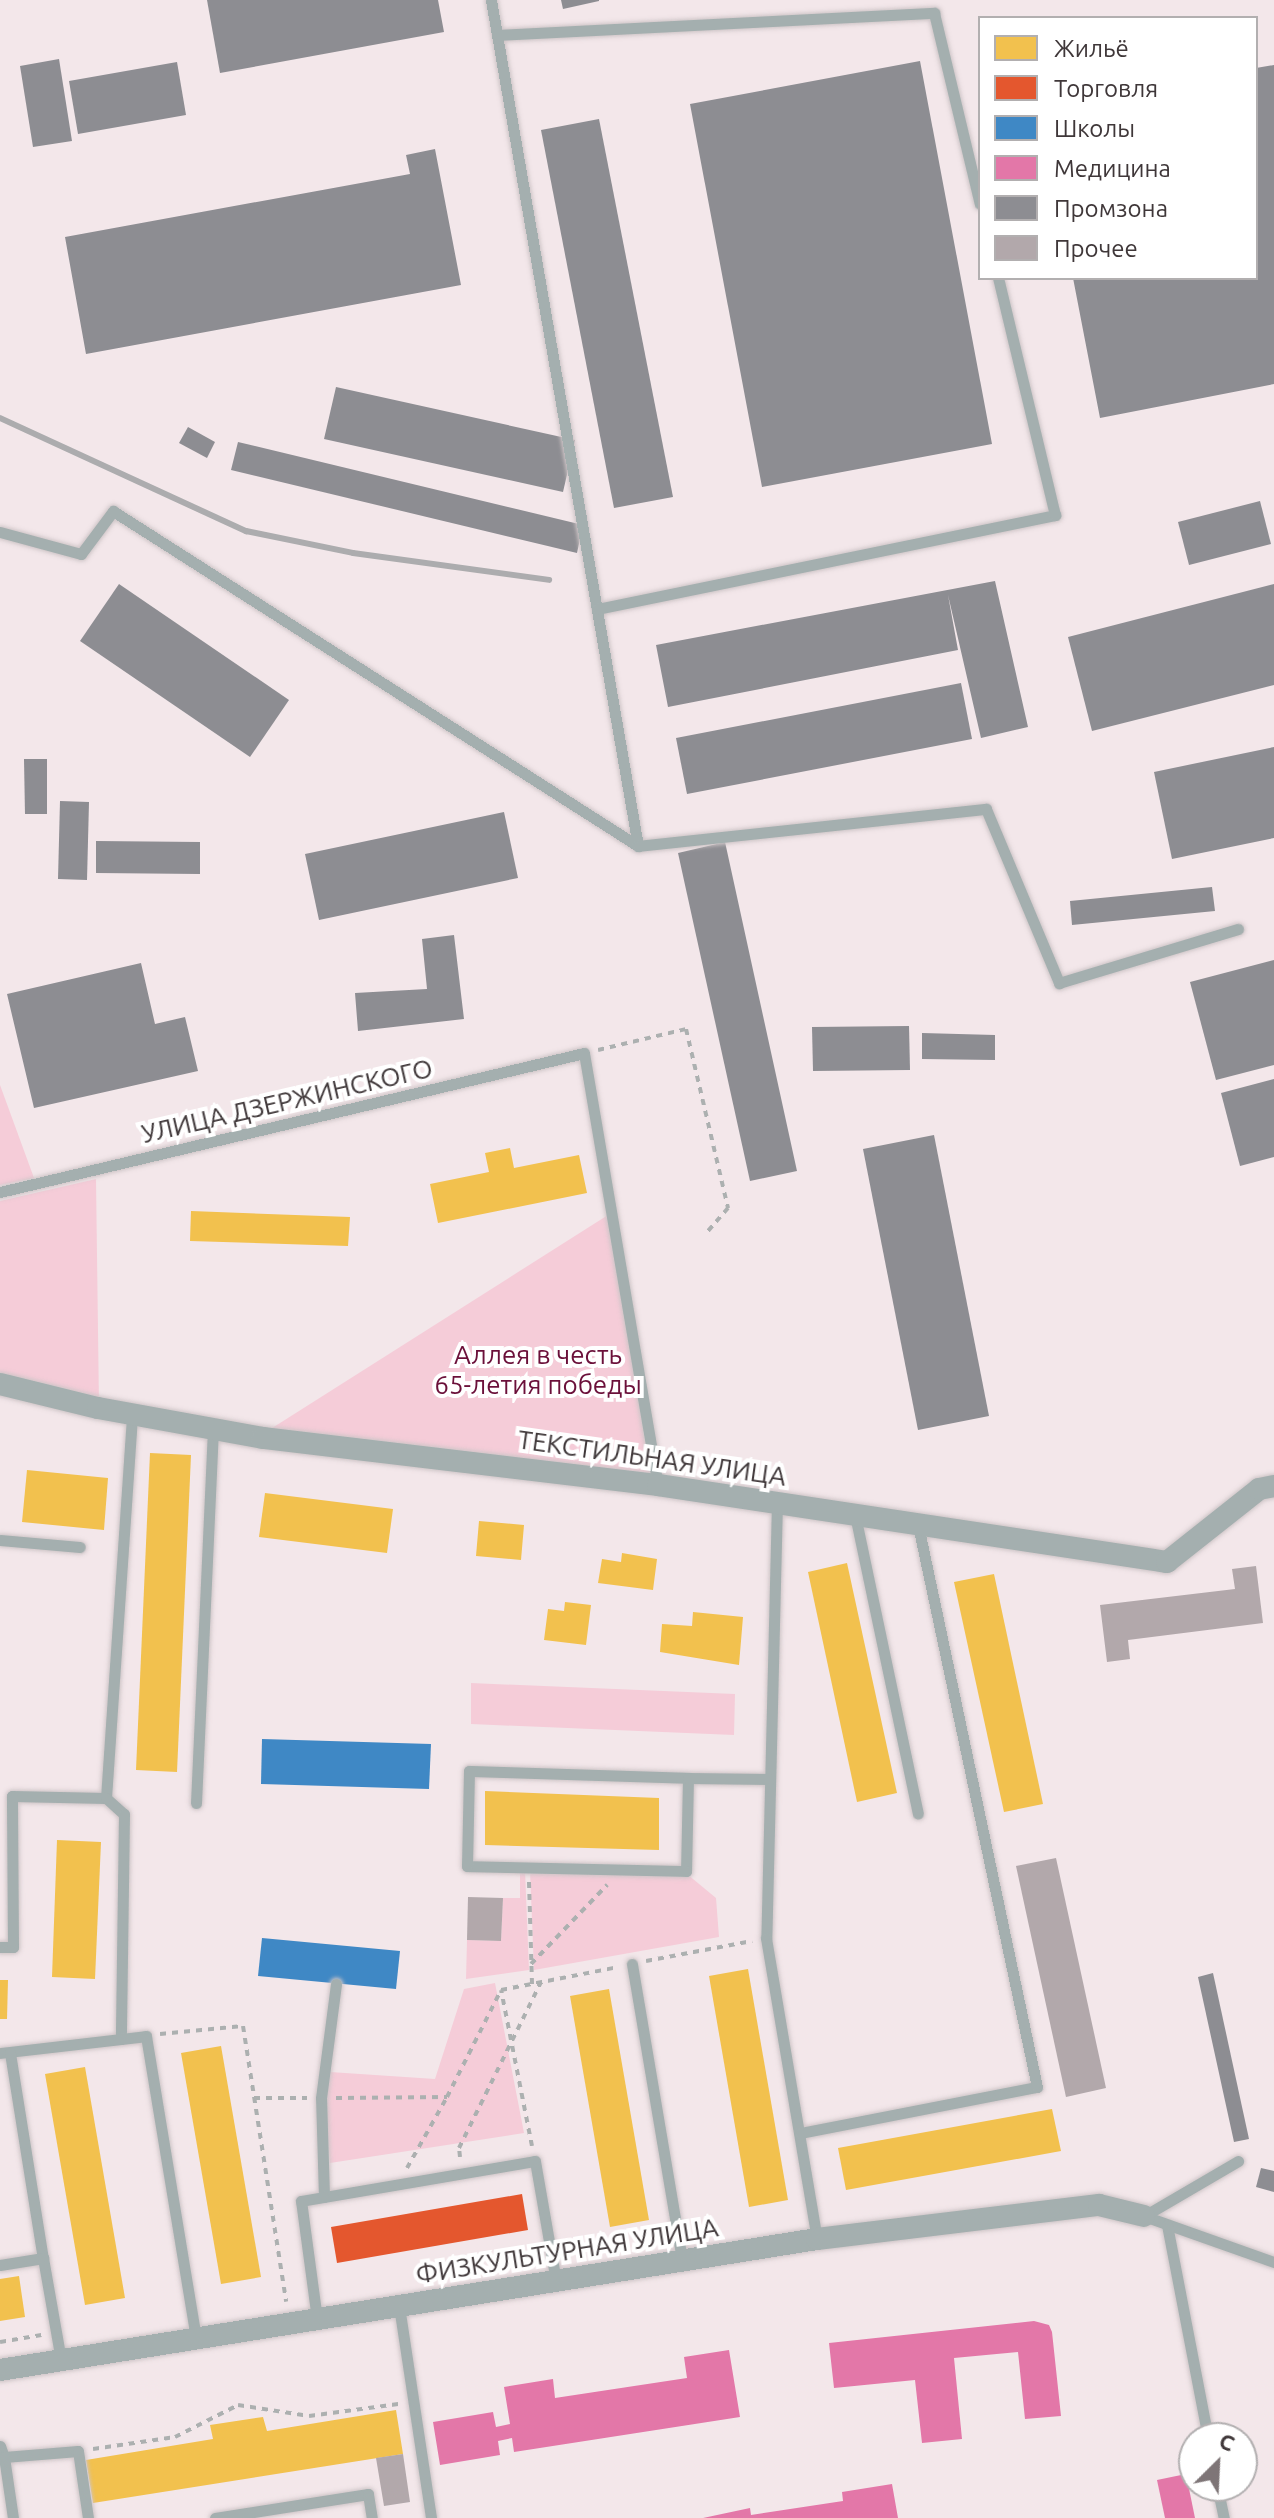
<!DOCTYPE html>
<meta charset="utf-8">
<style>
body{margin:0}
#map{position:relative;width:1274px;height:2518px;overflow:hidden;background:#f3e7ea;font-family:Ubuntu,sans-serif}
div>[style]{position:absolute}
[style*='--x']{left:calc(var(--x)*1px);top:calc(var(--y)*1px);width:calc(var(--w)*1px);rotate:calc(var(--a)*1deg)}
.green>*{inset:0;background:#f5ccd8}
.homes>*{inset:0;background:#f2c14e}
.shops>*{inset:0;background:#e4572e}
.schools>*{inset:0;background:#3f88c5}
.health>*{inset:0;background:#e377a8}
.industry>*{inset:0;background:#8d8d92}
.building>*{inset:0;background:#b2a8ab}
.path>*{height:4px;margin-top:-2px;transform-origin:0;background:repeating-linear-gradient(90deg,#acb0b0 0 6px,transparent 0 12px)}
.roads{filter:drop-shadow(0 0 2px #cec5c7) drop-shadow(0 0 2px #cec5c7)}
.service>*{height:11px;margin:-5.5px;padding:0 5.5px;transform-origin:5.5px;border-radius:5.5px;background:#a4afaf}
.minor>*{height:22px;margin:-11px;padding:0 11px;transform-origin:11px;border-radius:11px;background:#a4afaf}
.rail>*{height:6px;margin:-3px;padding:0 3px;transform-origin:3px;border-radius:3px;background:#acacae}
span{translate:-50% -50%;white-space:nowrap;text-align:center;line-height:1.15;-webkit-text-stroke:8px #fff;paint-order:stroke}
.street-label{font-size:26px;color:#3f3739}
.park-label{font-size:26px;color:#6b103a}
.legend{position:absolute;left:978px;top:16px;width:280px;height:264px;box-sizing:border-box;background:#fff;border:2px solid #b2afb0;margin:0;padding:10px 14px;list-style:none;font-size:24px;color:#3f3739}
.legend li{display:flex;align-items:center;gap:16px;height:40px}
.legend b{width:40px;border:2px solid #b2afb0}
.north{position:absolute;left:1178px;top:2422px;width:80px;height:80px;box-sizing:border-box;background:#fff;border:2px solid #b2afb0;border-radius:50%;rotate:24deg;font-size:22px;font-weight:700;line-height:32px;text-align:center;color:#3f3739}
.north::after{content:'';display:block;margin:auto;width:28px;height:36px;background:#7e7577;clip-path:polygon(50% 0,100% 100%,50% 72%,0 100%)}
</style>
<div id="map">
<div class="green">
<i style="clip-path:polygon(0 1085px,34px 1178px,0 1185px)"></i>
<i style="clip-path:polygon(96px 1179px,99px 1406px,0 1381px,0 1201px)"></i>
<i style="clip-path:polygon(608px 1215px,651px 1478px,269px 1430px)"></i>
<i style="clip-path:polygon(471px 1683px,735px 1694px,734px 1735px,471px 1724px)"></i>
<i style="clip-path:polygon(520px 1870px,525px 1870px,529px 1970px,466px 1979px,467px 1940px,501px 1941px,503px 1898px,520px 1898px)"></i>
<i style="clip-path:polygon(530px 1870px,687px 1874px,716px 1898px,719px 1937px,534px 1970px)"></i>
<i style="clip-path:polygon(495px 1983px,524px 2133px,330px 2163px,325px 2102px,330px 2072px,435px 2079px,464px 1989px)"></i>
</div>
<div class="homes">
<i style="clip-path:polygon(510px 1148px,514px 1168px,579px 1155px,587px 1193px,438px 1223px,430px 1184px,489px 1172px,485px 1153px)"></i>
<i style="clip-path:polygon(191px 1211px,350px 1217px,348px 1246px,190px 1241px)"></i>
<i style="clip-path:polygon(150px 1453px,191px 1455px,177px 1772px,136px 1770px)"></i>
<i style="clip-path:polygon(27px 1470px,108px 1478px,104px 1530px,22px 1522px)"></i>
<i style="clip-path:polygon(265px 1493px,393px 1509px,387px 1553px,259px 1537px)"></i>
<i style="clip-path:polygon(479px 1521px,524px 1525px,521px 1560px,476px 1556px)"></i>
<i style="clip-path:polygon(622px 1553px,657px 1559px,653px 1590px,598px 1583px,602px 1559px,621px 1562px)"></i>
<i style="clip-path:polygon(847px 1563px,897px 1793px,857px 1802px,808px 1572px)"></i>
<i style="clip-path:polygon(994px 1574px,1043px 1804px,1004px 1812px,954px 1582px)"></i>
<i style="clip-path:polygon(565px 1602px,591px 1605px,586px 1645px,544px 1640px,548px 1609px,564px 1611px)"></i>
<i style="clip-path:polygon(693px 1612px,743px 1617px,739px 1665px,660px 1652px,662px 1624px,692px 1626px)"></i>
<i style="clip-path:polygon(485px 1791px,659px 1798px,659px 1850px,485px 1845px)"></i>
<i style="clip-path:polygon(57px 1840px,101px 1842px,95px 1979px,52px 1977px)"></i>
<i style="clip-path:polygon(748px 1969px,788px 2200px,749px 2207px,709px 1976px)"></i>
<i style="clip-path:polygon(0 1980px,8px 1980px,7px 2019px,0 2019px)"></i>
<i style="clip-path:polygon(609px 1989px,649px 2220px,610px 2227px,570px 1996px)"></i>
<i style="clip-path:polygon(221px 2046px,261px 2277px,221px 2284px,181px 2053px)"></i>
<i style="clip-path:polygon(85px 2067px,125px 2298px,85px 2305px,45px 2074px)"></i>
<i style="clip-path:polygon(1052px 2109px,1061px 2151px,846px 2190px,838px 2148px)"></i>
<i style="clip-path:polygon(19px 2276px,25px 2317px,0 2321px,0 2279px)"></i>
<i style="clip-path:polygon(396px 2410px,403px 2454px,93px 2503px,86px 2460px,213px 2439px,210px 2425px,263px 2417px,267px 2431px)"></i>
</div>
<div class="shops">
<i style="clip-path:polygon(522px 2194px,528px 2230px,337px 2263px,331px 2227px)"></i>
</div>
<div class="schools">
<i style="clip-path:polygon(262px 1739px,431px 1744px,429px 1789px,261px 1784px)"></i>
<i style="clip-path:polygon(262px 1938px,400px 1951px,396px 1989px,258px 1976px)"></i>
</div>
<div class="health">
<i style="clip-path:polygon(1034px 2321px,1049px 2325px,1052px 2332px,1061px 2416px,1025px 2419px,1018px 2352px,954px 2358px,962px 2439px,922px 2443px,915px 2380px,834px 2388px,829px 2343px)"></i>
<i style="clip-path:polygon(729px 2350px,740px 2417px,514px 2452px,512px 2438px,498px 2441px,500px 2455px,440px 2465px,433px 2422px,493px 2412px,496px 2427px,510px 2424px,504px 2387px,553px 2379px,555px 2398px,687px 2378px,684px 2357px)"></i>
<i style="clip-path:polygon(1186px 2474px,1195px 2518px,1165px 2518px,1157px 2480px)"></i>
<i style="clip-path:polygon(892px 2484px,898px 2518px,703px 2518px,750px 2508px,751px 2515px,843px 2501px,842px 2492px)"></i>
</div>
<div class="industry">
<i style="clip-path:polygon(207px 0,438px 0,444px 32px,220px 73px)"></i>
<i style="clip-path:polygon(561px 0,599px 0,599px 1px,563px 9px)"></i>
<i style="clip-path:polygon(59px 59px,72px 141px,33px 147px,20px 66px)"></i>
<i style="clip-path:polygon(920px 61px,992px 444px,762px 487px,690px 104px)"></i>
<i style="clip-path:polygon(177px 62px,186px 115px,78px 134px,69px 81px)"></i>
<i style="clip-path:polygon(1274px 65px,1274px 384px,1100px 418px,1073px 278px,1256px 278px,1256px 68px)"></i>
<i style="clip-path:polygon(599px 119px,673px 497px,614px 508px,541px 130px)"></i>
<i style="clip-path:polygon(435px 149px,461px 285px,86px 354px,65px 237px,410px 174px,406px 155px)"></i>
<i style="clip-path:polygon(336px 387px,575px 440px,563px 492px,324px 439px)"></i>
<i style="clip-path:polygon(188px 427px,215px 442px,207px 458px,179px 443px)"></i>
<i style="clip-path:polygon(238px 442px,583px 525px,577px 553px,231px 470px)"></i>
<i style="clip-path:polygon(1260px 501px,1271px 544px,1189px 565px,1178px 522px)"></i>
<i style="clip-path:polygon(995px 581px,1028px 727px,981px 738px,948px 595px,958px 650px,668px 707px,656px 645px)"></i>
<i style="clip-path:polygon(119px 584px,289px 700px,250px 757px,80px 641px)"></i>
<i style="clip-path:polygon(1274px 584px,1274px 685px,1092px 731px,1068px 637px)"></i>
<i style="clip-path:polygon(961px 683px,972px 739px,687px 794px,676px 738px)"></i>
<i style="clip-path:polygon(1274px 747px,1274px 838px,1172px 859px,1154px 772px)"></i>
<i style="clip-path:polygon(24px 759px,47px 759px,47px 814px,25px 814px)"></i>
<i style="clip-path:polygon(60px 801px,89px 802px,87px 880px,58px 879px)"></i>
<i style="clip-path:polygon(504px 812px,518px 878px,319px 920px,305px 854px)"></i>
<i style="clip-path:polygon(96px 841px,200px 842px,200px 874px,96px 873px)"></i>
<i style="clip-path:polygon(725px 842px,797px 1171px,750px 1181px,678px 853px)"></i>
<i style="clip-path:polygon(1212px 887px,1215px 911px,1072px 925px,1070px 901px)"></i>
<i style="clip-path:polygon(454px 935px,464px 1019px,358px 1031px,355px 993px,427px 989px,422px 939px)"></i>
<i style="clip-path:polygon(1274px 960px,1274px 1065px,1216px 1080px,1190px 982px)"></i>
<i style="clip-path:polygon(141px 963px,155px 1024px,185px 1017px,198px 1071px,34px 1108px,7px 994px)"></i>
<i style="clip-path:polygon(909px 1026px,910px 1070px,813px 1071px,812px 1027px)"></i>
<i style="clip-path:polygon(922px 1033px,995px 1035px,995px 1060px,922px 1059px)"></i>
<i style="clip-path:polygon(1274px 1079px,1274px 1157px,1240px 1166px,1221px 1093px)"></i>
<i style="clip-path:polygon(934px 1135px,989px 1416px,918px 1430px,863px 1149px)"></i>
<i style="clip-path:polygon(1213px 1973px,1249px 2139px,1234px 2142px,1198px 1977px)"></i>
<i style="clip-path:polygon(1261px 2168px,1274px 2171px,1274px 2192px,1256px 2187px)"></i>
</div>
<div class="building">
<i style="clip-path:polygon(1256px 1566px,1263px 1623px,1128px 1640px,1130px 1659px,1107px 1662px,1100px 1605px,1235px 1589px,1232px 1569px)"></i>
<i style="clip-path:polygon(1056px 1858px,1106px 2088px,1066px 2097px,1016px 1866px)"></i>
<i style="clip-path:polygon(468px 1897px,503px 1898px,501px 1941px,467px 1940px)"></i>
<i style="clip-path:polygon(403px 2454px,410px 2502px,384px 2506px,376px 2458px)"></i>
</div>
<div class="path">
<i style="--x:598;--y:1050;--w:90;--a:-13.4"></i>
<i style="--x:686;--y:1029;--w:184;--a:76.8"></i>
<i style="--x:728;--y:1208;--w:32;--a:131"></i>
<i style="--x:529;--y:1882;--w:102;--a:88.3"></i>
<i style="--x:646;--y:1961;--w:108;--a:-10.7"></i>
<i style="--x:531;--y:1964;--w:110;--a:-46.1"></i>
<i style="--x:160;--y:2034;--w:83;--a:-5.5"></i>
<i style="--x:243;--y:2026;--w:279;--a:81.1"></i>
<i style="--x:254;--y:2098;--w:53;--a:0"></i>
<i style="--x:336;--y:2098;--w:111;--a:-0.5"></i>
<i style="--x:447;--y:2097;--w:120;--a:-63.2"></i>
<i style="--x:532;--y:2146;--w:159;--a:-101.2"></i>
<i style="--x:501;--y:1990;--w:119;--a:-11.1"></i>
<i style="--x:460;--y:2157;--w:9;--a:-96"></i>
<i style="--x:459;--y:2148;--w:185;--a:-63.7"></i>
<i style="--x:407;--y:2168;--w:81;--a:-60.6"></i>
<i style="--x:0;--y:2342;--w:42;--a:-9.7"></i>
<i style="--x:93;--y:2449;--w:83;--a:-8.3"></i>
<i style="--x:175;--y:2437;--w:71;--a:-26.9"></i>
<i style="--x:238;--y:2405;--w:72;--a:8.8"></i>
<i style="--x:309;--y:2416;--w:90;--a:-7.7"></i>
</div>
<div class="roads">
<div class="service">
<i style="--x:497;--y:35;--w:438;--a:-2.9"></i>
<i style="--x:934;--y:13;--w:196;--a:76.5"></i>
<i style="--x:0;--y:532;--w:84;--a:15.2"></i>
<i style="--x:81;--y:554;--w:54;--a:-53.3"></i>
<i style="--x:113;--y:511;--w:623;--a:32.54"></i>
<i style="--x:638;--y:846;--w:859;--a:-99.86"></i>
<i style="--x:597;--y:609;--w:468;--a:-11.6"></i>
<i style="--x:1055;--y:515;--w:244;--a:-103.5"></i>
<i style="--x:638;--y:846;--w:350;--a:-6.1"></i>
<i style="--x:986;--y:809;--w:189;--a:67.2"></i>
<i style="--x:1059;--y:983;--w:187;--a:-16.8"></i>
<i style="--x:0;--y:1192;--w:600;--a:-13.39"></i>
<i style="--x:584;--y:1053;--w:438;--a:80.3"></i>
<i style="--x:777;--y:1502;--w:436;--a:91.4"></i>
<i style="--x:766;--y:1938;--w:305;--a:80.4"></i>
<i style="--x:855;--y:1515;--w:305;--a:78.1"></i>
<i style="--x:0;--y:1540;--w:80;--a:5"></i>
<i style="--x:469;--y:1771;--w:219;--a:1.8"></i>
<i style="--x:688;--y:1778;--w:93;--a:91.2"></i>
<i style="--x:686;--y:1871;--w:219;--a:-178.7"></i>
<i style="--x:467;--y:1866;--w:95;--a:-88.8"></i>
<i style="--x:688;--y:1778;--w:82;--a:0.7"></i>
<i style="--x:106;--y:1798;--w:385;--a:-86.1"></i>
<i style="--x:196;--y:1803;--w:374;--a:-87.4"></i>
<i style="--x:0;--y:1947;--w:13;--a:0"></i>
<i style="--x:13;--y:1947;--w:151;--a:-90.4"></i>
<i style="--x:12;--y:1796;--w:94;--a:1.2"></i>
<i style="--x:106;--y:1798;--w:24;--a:42"></i>
<i style="--x:124;--y:1814;--w:225;--a:90.8"></i>
<i style="--x:632;--y:1964;--w:300;--a:80.4"></i>
<i style="--x:0;--y:2053;--w:147;--a:-6.6"></i>
<i style="--x:146;--y:2036;--w:306;--a:80.6"></i>
<i style="--x:10;--y:2053;--w:208;--a:80.9"></i>
<i style="--x:800;--y:2133;--w:241;--a:-11"></i>
<i style="--x:1037;--y:2087;--w:574;--a:-101.96"></i>
<i style="--x:324;--y:2197;--w:99;--a:-91.7"></i>
<i style="--x:321;--y:2098;--w:115;--a:-82.5"></i>
<i style="--x:1144;--y:2216;--w:138;--a:19.5"></i>
<i style="--x:1144;--y:2216;--w:109;--a:-30.3"></i>
<i style="--x:1167;--y:2225;--w:217;--a:79.1"></i>
<i style="--x:0;--y:2265;--w:44;--a:-9.2"></i>
<i style="--x:43;--y:2258;--w:104;--a:80"></i>
<i style="--x:399;--y:2306;--w:214;--a:81.4"></i>
<i style="--x:317;--y:2319;--w:119;--a:-97.7"></i>
<i style="--x:301;--y:2201;--w:237;--a:-9.7"></i>
<i style="--x:535;--y:2161;--w:122;--a:80.1"></i>
<i style="--x:0;--y:2446;--w:12;--a:70"></i>
<i style="--x:4;--y:2457;--w:74;--a:-4.6"></i>
<i style="--x:78;--y:2451;--w:68;--a:81.5"></i>
<i style="--x:4;--y:2457;--w:62;--a:81.6"></i>
<i style="--x:1217;--y:2486;--w:33;--a:78"></i>
<i style="--x:215;--y:2518;--w:155;--a:-8.9"></i>
<i style="--x:368;--y:2494;--w:24;--a:81"></i>
</div>
<div class="minor">
<i style="--x:0;--y:1384;--w:101;--a:13.8"></i>
<i style="--x:98;--y:1408;--w:168;--a:10.3"></i>
<i style="--x:263;--y:1438;--w:398;--a:6.8"></i>
<i style="--x:658;--y:1485;--w:515;--a:8.6"></i>
<i style="--x:1167;--y:1562;--w:117;--a:-38.4"></i>
<i style="--x:1259;--y:1489;--w:15;--a:-11"></i>
<i style="--x:0;--y:2370;--w:827;--a:-9.11"></i>
<i style="--x:817;--y:2239;--w:284;--a:-6.9"></i>
<i style="--x:1099;--y:2205;--w:46;--a:13.7"></i>
</div>
</div>
<div class="rail">
<i style="--x:0;--y:418;--w:271;--a:24.7"></i>
<i style="--x:246;--y:531;--w:109;--a:11.6"></i>
<i style="--x:353;--y:553;--w:198;--a:7.8"></i>
</div>
<div class="street-label">
<span style="left:287px;top:1101px;rotate:-13deg">УЛИЦА ДЗЕРЖИНСКОГО</span>
<span style="left:652px;top:1458px;rotate:8deg">ТЕКСТИЛЬНАЯ УЛИЦА</span>
<span style="left:567px;top:2251px;rotate:-9deg">ФИЗКУЛЬТУРНАЯ УЛИЦА</span>
</div>
<div class="park-label">
<span style="left:538px;top:1370px">Аллея в честь<br>65-летия победы</span>
</div>
<ul class="legend">
<li><b style="height:22px;background:#f2c14e"></b>Жильё</li>
<li><b style="height:22px;background:#e4572e"></b>Торговля</li>
<li><b style="height:22px;background:#3f88c5"></b>Школы</li>
<li><b style="height:22px;background:#e377a8"></b>Медицина</li>
<li><b style="height:22px;background:#8d8d92"></b>Промзона</li>
<li><b style="height:22px;background:#b2a8ab"></b>Прочее</li>
</ul>
<div class="north">С</div>
</div>
